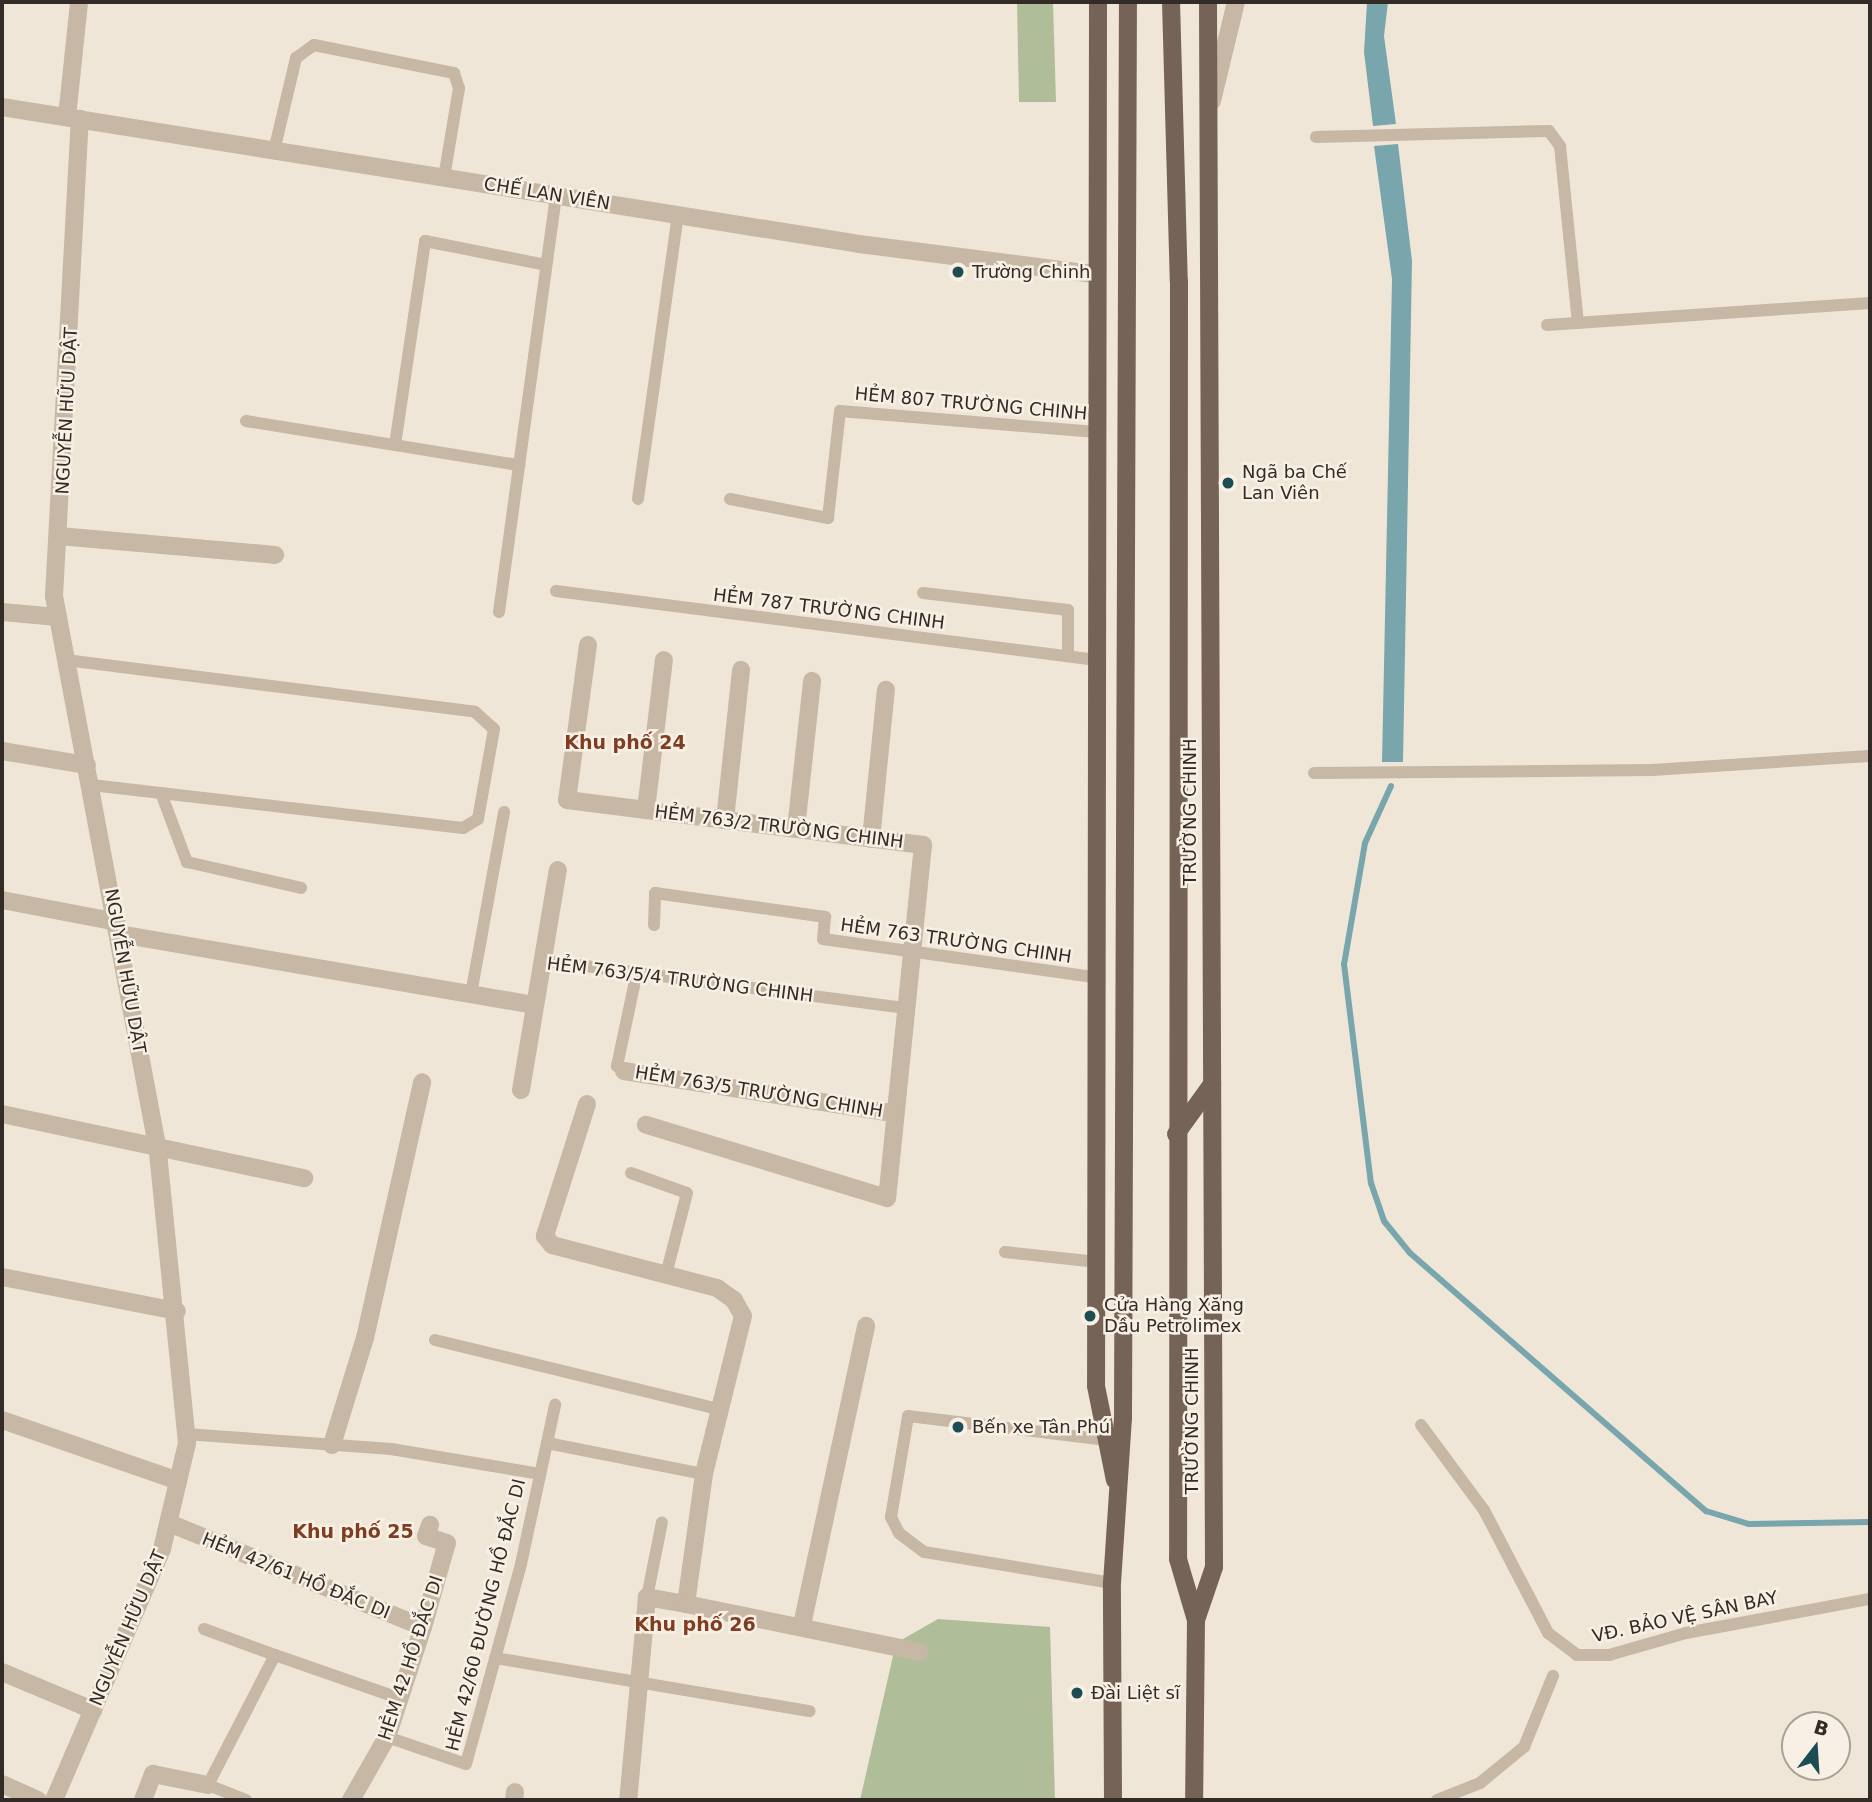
<!DOCTYPE html>
<meta charset="utf-8">
<style>
body{margin:0}
#map{position:relative;width:1872px;height:1802px;overflow:hidden;background:#f0e6d8;font-family:"DejaVu Sans",sans-serif}
div>[style]{position:absolute}
[style*='--x']{left:calc(var(--x)*1px);top:calc(var(--y)*1px);width:calc(var(--w)*1px);rotate:calc(var(--a)*1deg)}
.green>*{inset:0;background:#afbe99}
.water>*{inset:0;background:#78a6ac}
.stream>*{height:6px;margin:-3px;padding:0 3px;transform-origin:3px;border-radius:3px;background:#78a6ac}
.service>*{height:12px;margin:-6px;padding:0 6px;transform-origin:6px;border-radius:6px;background:#c7b7a5}
.minor>*{height:18px;margin:-9px;padding:0 9px;transform-origin:9px;border-radius:9px;background:#c7b7a5}
.tertiary>*{height:18px;margin:-9px;padding:0 9px;transform-origin:9px;border-radius:9px;background:#c7b7a5}
.primary>*{height:18px;margin:-9px;padding:0 9px;transform-origin:9px;border-radius:9px;background:#756357}
.dots>*{width:19px;height:19px;translate:-50% -50%;box-sizing:border-box;border:4px solid #f8f0e4;border-radius:50%}
span{translate:-50% -50%;white-space:nowrap;text-align:center;line-height:1.15;-webkit-text-stroke:5px #f8f0e4;paint-order:stroke}
.street-label{font-size:18px;color:#332b26}
.poi-label{font-size:18px;color:#332b26}
.left{translate:0 -50%;text-align:left}
.neighbourhood-label{font-size:19px;color:#7f3e22;font-weight:700}
.frame{position:absolute;inset:0;border:4px solid #332b26;pointer-events:none}
.north{position:absolute;left:1781px;top:1711px;width:70px;height:70px;box-sizing:border-box;background:#f8f0e4;border:2px solid #a9a198;border-radius:50%;rotate:17deg;font-size:19px;font-weight:700;line-height:28px;text-align:center;color:#332b26}
.north::after{content:'';display:block;margin:auto;width:24px;height:32px;background:#1d4c53;clip-path:polygon(50% 0,100% 100%,50% 72%,0 100%)}
</style>
<div id="map">
<div class="green">
<i style="clip-path:polygon(1017px 2px,1053px 2px,1056px 102px,1019px 102px)"></i>
<i style="clip-path:polygon(938px 1619px,1050px 1627px,1055px 1800px,860px 1800px,896px 1643px)"></i>
</div>
<div class="water">
<i style="clip-path:polygon(1367px 2px,1388px 2px,1384px 36px,1396px 124px,1373px 126px,1364px 52px)"></i>
<i style="clip-path:polygon(1398px 144px,1412px 261px,1403px 762px,1382px 762px,1392px 279px,1374px 146px)"></i>
</div>
<div class="stream">
<i style="--x:1391;--y:786;--w:63;--a:114.5"></i>
<i style="--x:1365;--y:843;--w:123;--a:99.8"></i>
<i style="--x:1344;--y:964;--w:221;--a:83"></i>
<i style="--x:1371;--y:1183;--w:40;--a:71.1"></i>
<i style="--x:1384;--y:1221;--w:41;--a:50.9"></i>
<i style="--x:1410;--y:1253;--w:393;--a:41.1"></i>
<i style="--x:1706;--y:1511;--w:45;--a:16.8"></i>
<i style="--x:1749;--y:1524;--w:121;--a:-0.9"></i>
</div>
<div class="service">
<i style="--x:1316;--y:137;--w:233;--a:-1.5"></i>
<i style="--x:1549;--y:131;--w:19;--a:54"></i>
<i style="--x:1560;--y:146;--w:178;--a:84.2"></i>
<i style="--x:274;--y:151;--w:96;--a:-76.7"></i>
<i style="--x:296;--y:58;--w:22;--a:-36"></i>
<i style="--x:314;--y:45;--w:143;--a:11.3"></i>
<i style="--x:454;--y:73;--w:16;--a:72"></i>
<i style="--x:459;--y:88;--w:91;--a:99.5"></i>
<i style="--x:1547;--y:325;--w:324;--a:-3.9"></i>
<i style="--x:246;--y:421;--w:277;--a:9.2"></i>
<i style="--x:395;--y:445;--w:206;--a:-81.6"></i>
<i style="--x:425;--y:241;--w:123;--a:11.2"></i>
<i style="--x:638;--y:499;--w:287;--a:-82"></i>
<i style="--x:730;--y:499;--w:100;--a:11"></i>
<i style="--x:828;--y:518;--w:108;--a:-83.6"></i>
<i style="--x:840;--y:411;--w:257;--a:4.7"></i>
<i style="--x:556;--y:591;--w:545;--a:7.27"></i>
<i style="--x:923;--y:593;--w:146;--a:6.7"></i>
<i style="--x:1068;--y:610;--w:45;--a:90"></i>
<i style="--x:499;--y:612;--w:420;--a:-82.2"></i>
<i style="--x:66;--y:660;--w:412;--a:7.2"></i>
<i style="--x:475;--y:712;--w:25;--a:42"></i>
<i style="--x:494;--y:729;--w:91;--a:100.1"></i>
<i style="--x:478;--y:819;--w:17;--a:149"></i>
<i style="--x:463;--y:828;--w:374;--a:-173.4"></i>
<i style="--x:1314;--y:773;--w:338;--a:-0.5"></i>
<i style="--x:1652;--y:770;--w:218;--a:-3.7"></i>
<i style="--x:161;--y:793;--w:74;--a:69.4"></i>
<i style="--x:187;--y:862;--w:117;--a:12.8"></i>
<i style="--x:654;--y:925;--w:32;--a:-88"></i>
<i style="--x:655;--y:893;--w:172;--a:8"></i>
<i style="--x:825;--y:917;--w:22;--a:95"></i>
<i style="--x:823;--y:939;--w:279;--a:8"></i>
<i style="--x:540;--y:960;--w:369;--a:7.5"></i>
<i style="--x:471;--y:994;--w:185;--a:-79.7"></i>
<i style="--x:624;--y:1071;--w:9;--a:-144"></i>
<i style="--x:617;--y:1066;--w:96;--a:-78"></i>
<i style="--x:631;--y:1173;--w:59;--a:19.7"></i>
<i style="--x:687;--y:1193;--w:85;--a:104.4"></i>
<i style="--x:1005;--y:1252;--w:93;--a:6.2"></i>
<i style="--x:435;--y:1340;--w:292;--a:13.7"></i>
<i style="--x:1421;--y:1425;--w:106;--a:53.5"></i>
<i style="--x:1484;--y:1510;--w:139;--a:62.5"></i>
<i style="--x:1548;--y:1633;--w:36;--a:37"></i>
<i style="--x:1577;--y:1655;--w:32;--a:0"></i>
<i style="--x:1609;--y:1655;--w:80;--a:-15.9"></i>
<i style="--x:1686;--y:1633;--w:187;--a:-10.5"></i>
<i style="--x:186;--y:1434;--w:206;--a:4.2"></i>
<i style="--x:391;--y:1449;--w:151;--a:9.5"></i>
<i style="--x:547;--y:1443;--w:160;--a:11.2"></i>
<i style="--x:1112;--y:1583;--w:191;--a:-170.6"></i>
<i style="--x:924;--y:1552;--w:31;--a:-143"></i>
<i style="--x:899;--y:1533;--w:18;--a:-117"></i>
<i style="--x:891;--y:1517;--w:102;--a:-80.4"></i>
<i style="--x:908;--y:1416;--w:208;--a:6.9"></i>
<i style="--x:647;--y:1597;--w:76;--a:-78.7"></i>
<i style="--x:204;--y:1629;--w:76;--a:20.1"></i>
<i style="--x:275;--y:1655;--w:146;--a:117.3"></i>
<i style="--x:208;--y:1785;--w:41;--a:21.5"></i>
<i style="--x:275;--y:1655;--w:133;--a:19.2"></i>
<i style="--x:495;--y:1658;--w:319;--a:9.6"></i>
<i style="--x:387;--y:1737;--w:83;--a:18.9"></i>
<i style="--x:466;--y:1764;--w:207;--a:-74.6"></i>
<i style="--x:521;--y:1564;--w:163;--a:-77.9"></i>
<i style="--x:1437;--y:1800;--w:46;--a:-21.6"></i>
<i style="--x:1480;--y:1783;--w:57;--a:-39.3"></i>
<i style="--x:1524;--y:1747;--w:77;--a:-67.8"></i>
</div>
<div class="minor">
<i style="--x:2;--y:107;--w:868;--a:9.08"></i>
<i style="--x:859;--y:244;--w:237;--a:7.3"></i>
<i style="--x:67;--y:117;--w:116;--a:-84"></i>
<i style="--x:59;--y:536;--w:217;--a:5"></i>
<i style="--x:2;--y:612;--w:56;--a:5.1"></i>
<i style="--x:588;--y:645;--w:156;--a:97.7"></i>
<i style="--x:567;--y:800;--w:359;--a:7.2"></i>
<i style="--x:923;--y:845;--w:355;--a:95.8"></i>
<i style="--x:887;--y:1198;--w:252;--a:-163.1"></i>
<i style="--x:2;--y:751;--w:86;--a:9.4"></i>
<i style="--x:646;--y:810;--w:151;--a:-83.2"></i>
<i style="--x:725;--y:820;--w:151;--a:-83.9"></i>
<i style="--x:796;--y:829;--w:149;--a:-83.8"></i>
<i style="--x:871;--y:839;--w:150;--a:-84.3"></i>
<i style="--x:2;--y:900;--w:117;--a:10.8"></i>
<i style="--x:119;--y:934;--w:420;--a:9.7"></i>
<i style="--x:624;--y:1071;--w:272;--a:8.9"></i>
<i style="--x:521;--y:1090;--w:223;--a:-80.5"></i>
<i style="--x:587;--y:1104;--w:139;--a:107.7"></i>
<i style="--x:545;--y:1236;--w:11;--a:52"></i>
<i style="--x:552;--y:1245;--w:171;--a:14.6"></i>
<i style="--x:717;--y:1288;--w:21;--a:35"></i>
<i style="--x:734;--y:1300;--w:18;--a:61"></i>
<i style="--x:743;--y:1316;--w:163;--a:103.9"></i>
<i style="--x:704;--y:1474;--w:131;--a:97.9"></i>
<i style="--x:686;--y:1604;--w:40;--a:-170"></i>
<i style="--x:647;--y:1597;--w:204;--a:95.3"></i>
<i style="--x:2;--y:1114;--w:309;--a:12"></i>
<i style="--x:2;--y:1277;--w:178;--a:11"></i>
<i style="--x:2;--y:1420;--w:186;--a:19.1"></i>
<i style="--x:332;--y:1445;--w:112;--a:-72.9"></i>
<i style="--x:365;--y:1338;--w:262;--a:-77.4"></i>
<i style="--x:169;--y:1523;--w:274;--a:22.3"></i>
<i style="--x:686;--y:1604;--w:238;--a:11.6"></i>
<i style="--x:802;--y:1625;--w:306;--a:-77.9"></i>
<i style="--x:2;--y:1672;--w:99;--a:22.7"></i>
<i style="--x:2;--y:1784;--w:39;--a:24"></i>
<i style="--x:54;--y:1800;--w:273;--a:-66.7"></i>
<i style="--x:162;--y:1549;--w:109;--a:-76.7"></i>
<i style="--x:187;--y:1443;--w:293;--a:-95.7"></i>
<i style="--x:158;--y:1151;--w:565;--a:-100.61"></i>
<i style="--x:54;--y:596;--w:478;--a:-86.9"></i>
<i style="--x:143;--y:1800;--w:28;--a:-69"></i>
<i style="--x:153;--y:1774;--w:56;--a:11.3"></i>
<i style="--x:351;--y:1800;--w:73;--a:-60.3"></i>
<i style="--x:387;--y:1737;--w:116;--a:-71.9"></i>
<i style="--x:423;--y:1627;--w:87;--a:-74.1"></i>
<i style="--x:447;--y:1543;--w:22;--a:-162"></i>
<i style="--x:426;--y:1536;--w:12;--a:-70"></i>
<i style="--x:514;--y:1800;--w:8;--a:-83"></i>
</div>
<div class="tertiary">
<i style="--x:1212;--y:101;--w:102;--a:-76.4"></i>
</div>
<div class="primary">
<i style="--x:1098;--y:2;--w:1384;--a:90.08"></i>
<i style="--x:1096;--y:1386;--w:96;--a:78.6"></i>
<i style="--x:1171;--y:2;--w:280;--a:88.4"></i>
<i style="--x:1179;--y:282;--w:1277;--a:90.04"></i>
<i style="--x:1178;--y:1559;--w:64;--a:73.6"></i>
<i style="--x:1196;--y:1620;--w:180;--a:90.6"></i>
<i style="--x:1176;--y:1134;--w:62;--a:-54.2"></i>
<i style="--x:1196;--y:1620;--w:56;--a:-71.2"></i>
<i style="--x:1214;--y:1567;--w:1565;--a:-90.22"></i>
<i style="--x:1113;--y:1800;--w:217;--a:-90.3"></i>
<i style="--x:1112;--y:1583;--w:165;--a:-86.2"></i>
<i style="--x:1123;--y:1418;--w:1416;--a:-89.8"></i>
</div>
<div class="dots">
<i style="left:958px;top:272px;background:#1d4c53"></i>
<i style="left:1228px;top:483px;background:#1d4c53"></i>
<i style="left:1090px;top:1316px;background:#1d4c53"></i>
<i style="left:958px;top:1427px;background:#1d4c53"></i>
<i style="left:1077px;top:1693px;background:#1d4c53"></i>
</div>
<div class="street-label">
<span style="left:547px;top:194px;rotate:9deg">CHẾ LAN VIÊN</span>
<span style="left:971px;top:404px;rotate:5deg">HẺM 807 TRƯỜNG CHINH</span>
<span style="left:67px;top:411px;rotate:-87deg">NGUYỄN HỮU DẬT</span>
<span style="left:829px;top:609px;rotate:7deg">HẺM 787 TRƯỜNG CHINH</span>
<span style="left:1190px;top:812px;rotate:-90deg">TRƯỜNG CHINH</span>
<span style="left:779px;top:827px;rotate:7deg">HẺM 763/2 TRƯỜNG CHINH</span>
<span style="left:956px;top:941px;rotate:8deg">HẺM 763 TRƯỜNG CHINH</span>
<span style="left:125px;top:971px;rotate:80deg">NGUYỄN HỮU DẬT</span>
<span style="left:680px;top:980px;rotate:7deg">HẺM 763/5/4 TRƯỜNG CHINH</span>
<span style="left:759px;top:1092px;rotate:9deg">HẺM 763/5 TRƯỜNG CHINH</span>
<span style="left:1192px;top:1421px;rotate:-90deg">TRƯỜNG CHINH</span>
<span style="left:296px;top:1576px;rotate:22deg">HẺM 42/61 HỒ ĐẮC DI</span>
<span style="left:486px;top:1615px;rotate:-76deg">HẺM 42/60 ĐƯỜNG HỒ ĐẮC DI</span>
<span style="left:1685px;top:1617px;rotate:-12deg">VĐ. BẢO VỆ SÂN BAY</span>
<span style="left:128px;top:1628px;rotate:-67deg">NGUYỄN HỮU DẬT</span>
<span style="left:411px;top:1658px;rotate:-72deg">HẺM 42 HỒ ĐẮC DI</span>
</div>
<div class="poi-label">
<span class="left" style="left:972px;top:272px">Trường Chinh</span>
<span class="left" style="left:1242px;top:483px">Ngã ba Chế<br>Lan Viên</span>
<span class="left" style="left:1104px;top:1316px">Cửa Hàng Xăng<br>Dầu Petrolimex</span>
<span class="left" style="left:972px;top:1427px">Bến xe Tân Phú</span>
<span class="left" style="left:1091px;top:1693px">Đài Liệt sĩ</span>
</div>
<div class="neighbourhood-label">
<span style="left:625px;top:743px">Khu phố 24</span>
<span style="left:353px;top:1532px">Khu phố 25</span>
<span style="left:695px;top:1625px">Khu phố 26</span>
</div>
<div class="frame"></div>
<div class="north">B</div>
</div>
